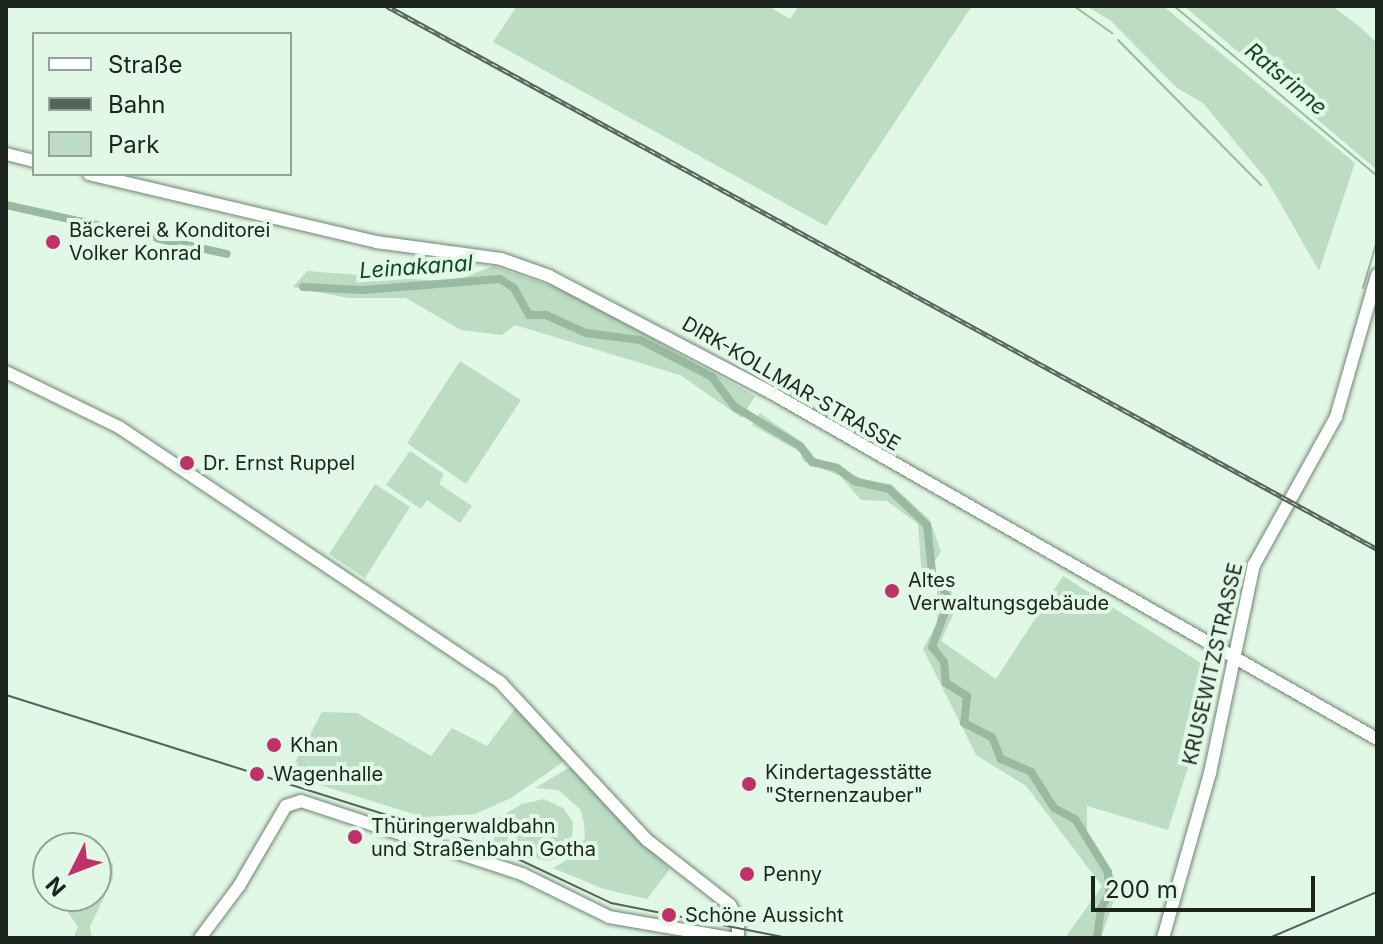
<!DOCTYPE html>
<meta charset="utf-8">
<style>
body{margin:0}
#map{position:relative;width:1383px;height:944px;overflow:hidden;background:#e2f8e6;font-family:Inter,sans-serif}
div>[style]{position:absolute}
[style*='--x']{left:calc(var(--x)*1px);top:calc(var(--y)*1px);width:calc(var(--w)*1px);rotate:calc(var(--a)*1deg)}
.green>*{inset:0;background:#bcdcc3}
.stream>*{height:2px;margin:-1px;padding:0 1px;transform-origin:1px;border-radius:1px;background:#99baa0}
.canal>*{height:8px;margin:-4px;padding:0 4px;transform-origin:4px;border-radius:4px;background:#99baa0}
.roads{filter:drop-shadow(0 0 2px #708474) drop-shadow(0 0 2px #708474)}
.secondary>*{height:12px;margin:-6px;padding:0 6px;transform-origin:6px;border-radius:6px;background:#fff}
.tram>*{height:2px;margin:-1px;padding:0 1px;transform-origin:1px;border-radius:1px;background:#566359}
.rail>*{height:5px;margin-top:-2.5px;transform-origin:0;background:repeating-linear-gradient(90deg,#e2f8e6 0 6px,#566359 0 12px);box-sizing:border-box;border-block:2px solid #566359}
.dots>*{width:22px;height:22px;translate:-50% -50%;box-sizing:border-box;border:4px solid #e2f8e6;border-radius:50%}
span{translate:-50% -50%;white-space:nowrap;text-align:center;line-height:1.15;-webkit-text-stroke:8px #e2f8e6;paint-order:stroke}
.poi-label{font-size:20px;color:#1c241e}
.left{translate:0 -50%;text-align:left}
.street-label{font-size:20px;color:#1c241e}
.water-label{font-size:22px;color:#124725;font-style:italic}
.frame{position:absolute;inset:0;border:8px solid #1c241e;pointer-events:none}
.legend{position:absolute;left:32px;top:32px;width:260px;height:144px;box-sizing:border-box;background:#e2f8e6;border:2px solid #93a396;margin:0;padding:10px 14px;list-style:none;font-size:24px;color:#1c241e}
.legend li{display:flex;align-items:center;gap:16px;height:40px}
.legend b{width:40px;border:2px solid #93a396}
.north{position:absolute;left:32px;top:832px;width:80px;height:80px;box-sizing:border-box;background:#e2f8e6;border:2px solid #93a396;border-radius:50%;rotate:228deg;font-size:22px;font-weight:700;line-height:32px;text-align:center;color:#1c241e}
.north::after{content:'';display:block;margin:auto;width:28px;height:36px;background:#be3269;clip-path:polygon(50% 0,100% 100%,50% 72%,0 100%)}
.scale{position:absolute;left:1091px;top:876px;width:224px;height:36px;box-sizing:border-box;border:4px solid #1c241e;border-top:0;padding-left:10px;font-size:24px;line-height:28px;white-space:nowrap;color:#1c241e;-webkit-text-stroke:6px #e2f8e6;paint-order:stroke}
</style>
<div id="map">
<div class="green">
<i style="clip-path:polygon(517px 6px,768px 6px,790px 19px,799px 6px,972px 6px,826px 226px,493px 42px)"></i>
<i style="clip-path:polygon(1086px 6px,1163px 6px,1355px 163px,1319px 271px,1267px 180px,1203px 103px,1177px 88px,1111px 21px)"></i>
<i style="clip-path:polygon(1184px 6px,1332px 6px,1360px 27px,1377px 43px,1377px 170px)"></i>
<i style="clip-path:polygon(493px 266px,569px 292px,755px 396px,742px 418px,680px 375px,515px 325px,502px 335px,461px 330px,406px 298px,348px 298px,293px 287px,307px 271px,452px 282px)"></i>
<i style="clip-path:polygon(460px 361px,521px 400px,466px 484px,407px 443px)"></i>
<i style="clip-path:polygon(760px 413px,803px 443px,818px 461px,836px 464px,863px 480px,891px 484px,930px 520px,941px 552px,922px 579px,918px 524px,887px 501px,861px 500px,840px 476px,803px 461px,800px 452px,752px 425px)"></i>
<i style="clip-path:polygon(410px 451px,444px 474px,439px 484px,472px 506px,460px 523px,427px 500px,421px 509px,386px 485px)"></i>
<i style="clip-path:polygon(375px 484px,410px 507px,365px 578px,329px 554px)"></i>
<i style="clip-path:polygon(946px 572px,956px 608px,941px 641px,996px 679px,1063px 576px,1209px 668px,1194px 749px,1168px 830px,1087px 806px,1087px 831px,1119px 885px,1101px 938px,1065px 938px,1102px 886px,1026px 786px,976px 755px,923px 649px,937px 623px,937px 584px)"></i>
<i style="clip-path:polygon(517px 706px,566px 760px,511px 798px,475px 814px,423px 817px,288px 775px,322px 712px,357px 713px,431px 756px,452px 728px,487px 746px)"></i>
<i style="clip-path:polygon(572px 766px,670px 869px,647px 899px,604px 889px,553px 868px,573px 856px,585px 838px,584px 823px,580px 809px,558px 790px,535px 788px)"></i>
<i style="clip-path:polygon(544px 799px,563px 808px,573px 822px,572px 842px,562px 856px,547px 861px,483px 843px,483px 827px,522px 804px)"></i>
<i style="clip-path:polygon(106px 862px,113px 863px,113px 878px,90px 927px,92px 938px,73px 938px,78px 927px,64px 907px,69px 896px,96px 896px,96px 866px)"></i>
</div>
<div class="stream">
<i style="--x:1074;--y:6;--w:47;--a:35.4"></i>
<i style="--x:1174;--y:6;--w:265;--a:39.9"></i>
<i style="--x:1118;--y:40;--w:204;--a:45.4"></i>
<i style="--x:1363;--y:288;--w:49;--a:-73.4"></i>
</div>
<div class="canal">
<i style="--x:6;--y:205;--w:226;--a:12.5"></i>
<i style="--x:303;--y:287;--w:60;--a:2.9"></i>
<i style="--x:363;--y:290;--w:137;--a:-4.6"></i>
<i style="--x:500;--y:279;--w:17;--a:33"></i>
<i style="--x:514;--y:288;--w:31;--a:61"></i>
<i style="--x:529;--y:315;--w:17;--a:0"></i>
<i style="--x:546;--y:315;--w:44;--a:24.2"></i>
<i style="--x:586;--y:333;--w:54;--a:7.4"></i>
<i style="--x:640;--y:340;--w:81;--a:27.2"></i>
<i style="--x:712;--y:377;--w:38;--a:53"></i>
<i style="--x:735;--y:407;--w:76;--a:31"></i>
<i style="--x:800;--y:446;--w:20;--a:53"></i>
<i style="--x:812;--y:462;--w:26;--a:13"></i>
<i style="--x:837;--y:468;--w:21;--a:37"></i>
<i style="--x:854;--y:481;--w:36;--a:13"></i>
<i style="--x:889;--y:489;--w:52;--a:43.5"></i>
<i style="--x:927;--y:525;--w:46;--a:83.8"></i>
<i style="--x:939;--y:580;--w:23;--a:65"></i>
<i style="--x:949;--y:601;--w:49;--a:110.3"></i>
<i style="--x:932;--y:647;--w:19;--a:51"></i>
<i style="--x:944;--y:662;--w:21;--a:85"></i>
<i style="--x:946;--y:683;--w:25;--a:32"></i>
<i style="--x:967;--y:696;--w:27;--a:96"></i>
<i style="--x:964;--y:723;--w:31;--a:27"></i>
<i style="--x:992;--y:737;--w:24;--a:68"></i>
<i style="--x:1001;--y:759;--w:33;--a:23"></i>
<i style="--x:1031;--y:772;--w:43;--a:57.4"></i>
<i style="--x:1054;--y:808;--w:24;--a:28"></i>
<i style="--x:1075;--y:819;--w:62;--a:58.1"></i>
<i style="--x:1108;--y:872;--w:21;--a:87"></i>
<i style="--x:1109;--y:893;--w:18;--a:117"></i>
<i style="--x:1101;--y:909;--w:29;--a:98"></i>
</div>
<div class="roads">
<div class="secondary">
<i style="--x:6;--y:154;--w:29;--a:14"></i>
<i style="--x:89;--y:174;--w:295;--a:13.3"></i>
<i style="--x:376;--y:242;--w:126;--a:7.7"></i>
<i style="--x:501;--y:259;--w:51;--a:19.5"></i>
<i style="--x:549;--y:276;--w:247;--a:27.7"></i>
<i style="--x:768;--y:391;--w:701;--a:29.74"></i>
<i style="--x:6;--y:372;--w:126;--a:26"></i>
<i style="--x:119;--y:427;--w:458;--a:33.8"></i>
<i style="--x:500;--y:682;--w:216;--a:47.1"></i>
<i style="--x:647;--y:840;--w:105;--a:38.1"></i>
<i style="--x:730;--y:905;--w:18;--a:63"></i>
<i style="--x:738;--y:921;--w:17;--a:90"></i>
<i style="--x:200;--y:938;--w:65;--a:-53.1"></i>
<i style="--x:239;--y:886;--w:93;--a:-59.6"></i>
<i style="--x:286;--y:806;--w:16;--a:-18"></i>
<i style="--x:301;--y:801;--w:233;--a:18.3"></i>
<i style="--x:522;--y:874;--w:97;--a:26.3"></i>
<i style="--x:609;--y:917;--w:124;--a:9.8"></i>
<i style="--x:1163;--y:938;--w:172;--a:-74.1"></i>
<i style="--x:1210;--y:773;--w:213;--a:-78.1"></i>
<i style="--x:1254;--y:565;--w:169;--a:-61"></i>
<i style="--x:1336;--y:417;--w:148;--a:-73.9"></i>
</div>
</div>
<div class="tram">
<i style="--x:6;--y:695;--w:519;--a:17.49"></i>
<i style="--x:501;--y:851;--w:122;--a:25.3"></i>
<i style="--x:611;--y:903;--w:179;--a:11.2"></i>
<i style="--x:1269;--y:938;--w:117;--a:-23.1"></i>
</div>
<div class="rail">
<i style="--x:387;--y:6;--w:1129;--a:28.74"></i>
</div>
<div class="dots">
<i style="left:53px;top:242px;background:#be3269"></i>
<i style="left:187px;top:463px;background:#be3269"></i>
<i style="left:892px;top:591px;background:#be3269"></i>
<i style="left:274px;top:745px;background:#be3269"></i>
<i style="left:257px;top:774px;background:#be3269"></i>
<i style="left:749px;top:784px;background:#be3269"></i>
<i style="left:355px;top:837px;background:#be3269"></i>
<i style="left:747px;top:874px;background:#be3269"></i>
<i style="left:669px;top:915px;background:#be3269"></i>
</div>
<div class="poi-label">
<span class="left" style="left:69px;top:242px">Bäckerei &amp; Konditorei<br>Volker Konrad</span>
<span class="left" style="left:203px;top:463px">Dr. Ernst Ruppel</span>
<span class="left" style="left:908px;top:592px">Altes<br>Verwaltungsgebäude</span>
<span class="left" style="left:290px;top:745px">Khan</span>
<span class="left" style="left:765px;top:784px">Kindertagesstätte<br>"Sternenzauber"</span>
<span class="left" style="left:273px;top:774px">Wagenhalle</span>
<span class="left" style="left:371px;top:838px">Thüringerwaldbahn<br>und Straßenbahn Gotha</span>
<span class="left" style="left:763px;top:874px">Penny</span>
<span class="left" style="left:685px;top:915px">Schöne Aussicht</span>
</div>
<div class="street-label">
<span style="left:791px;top:384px;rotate:30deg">DIRK-KOLLMAR-STRASSE</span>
<span style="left:1213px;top:664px;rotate:-77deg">KRUSEWITZSTRASSE</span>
</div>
<div class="water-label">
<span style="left:1286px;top:79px;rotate:40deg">Ratsrinne</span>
<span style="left:416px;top:267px;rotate:-4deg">Leinakanal</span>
</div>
<div class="frame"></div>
<ul class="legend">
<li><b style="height:10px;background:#fff"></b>Straße</li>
<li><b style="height:10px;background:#566359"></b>Bahn</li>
<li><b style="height:22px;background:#bcdcc3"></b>Park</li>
</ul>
<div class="north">N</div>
<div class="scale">200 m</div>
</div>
